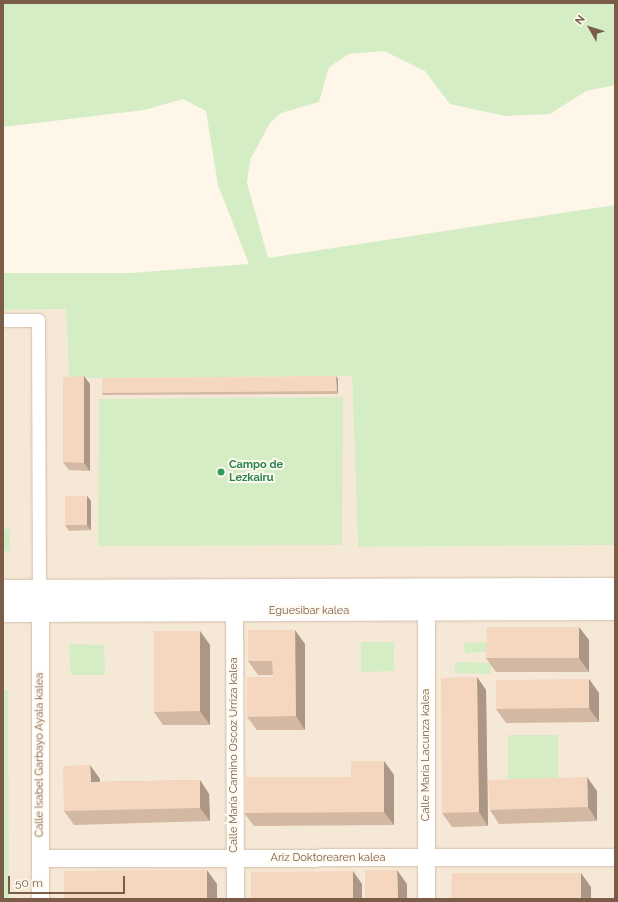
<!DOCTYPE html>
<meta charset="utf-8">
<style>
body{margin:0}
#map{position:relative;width:618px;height:902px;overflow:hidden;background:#fef6e8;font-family:Raleway,sans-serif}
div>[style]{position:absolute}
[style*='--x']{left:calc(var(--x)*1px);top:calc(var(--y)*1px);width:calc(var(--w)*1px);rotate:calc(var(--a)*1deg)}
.residential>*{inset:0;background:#f6e8d6}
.green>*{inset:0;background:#d4edc5}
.roads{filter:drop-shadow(0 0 1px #d2beac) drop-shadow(0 0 1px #d2beac)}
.pedestrian>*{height:13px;margin:-6.5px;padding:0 6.5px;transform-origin:6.5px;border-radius:6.5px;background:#fff}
.minor>*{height:17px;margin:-8.5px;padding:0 8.5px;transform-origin:8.5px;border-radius:8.5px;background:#fff}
.tertiary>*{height:22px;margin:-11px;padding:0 11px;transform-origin:11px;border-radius:11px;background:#fff}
.wall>*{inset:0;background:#d3b8a3}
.shaded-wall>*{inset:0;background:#ac9685}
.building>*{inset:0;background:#f5d6be}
.dots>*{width:11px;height:11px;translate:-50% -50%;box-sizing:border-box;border:2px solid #fffaf0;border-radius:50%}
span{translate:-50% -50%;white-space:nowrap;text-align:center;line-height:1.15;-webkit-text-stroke:4px #fffaf0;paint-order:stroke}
.leisure-label{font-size:11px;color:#27864d;font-weight:700}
.left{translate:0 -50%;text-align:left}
.street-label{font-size:11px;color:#7b5c49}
.frame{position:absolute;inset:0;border:4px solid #7b5c49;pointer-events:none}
.north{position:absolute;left:570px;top:8px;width:40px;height:40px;-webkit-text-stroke:3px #fffaf0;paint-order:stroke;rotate:309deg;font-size:11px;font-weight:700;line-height:16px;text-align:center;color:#7b5c49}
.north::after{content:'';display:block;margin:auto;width:14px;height:18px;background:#7b5c49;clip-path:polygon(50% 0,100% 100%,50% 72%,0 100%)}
.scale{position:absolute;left:8px;top:876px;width:117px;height:18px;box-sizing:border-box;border:2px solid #7b5c49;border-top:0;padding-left:5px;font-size:12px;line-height:14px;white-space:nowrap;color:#7b5c49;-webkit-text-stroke:3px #fffaf0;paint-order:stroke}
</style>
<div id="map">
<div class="residential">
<i style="clip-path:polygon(66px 309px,69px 378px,352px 376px,358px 547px,615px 545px,615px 899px,3px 899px,3px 310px)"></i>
</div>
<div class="green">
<i style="clip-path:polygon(3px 3px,615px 3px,615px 85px,586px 91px,550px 114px,505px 116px,450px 104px,425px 71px,384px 51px,349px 54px,329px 67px,319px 102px,281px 113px,270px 123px,250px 160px,247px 183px,268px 258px,615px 205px,615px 545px,358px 547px,352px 376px,69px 378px,66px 309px,3px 310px,3px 273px,131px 273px,249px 264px,218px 185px,206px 111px,183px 99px,144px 110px,3px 127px)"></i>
<i style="clip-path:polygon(343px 397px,342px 545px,98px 546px,99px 399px)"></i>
<i style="clip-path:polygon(3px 529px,10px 529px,10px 551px,3px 551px)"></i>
<i style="clip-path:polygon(361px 642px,394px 642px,394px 671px,361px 672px)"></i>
<i style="clip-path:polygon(490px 642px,490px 652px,465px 653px,464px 643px)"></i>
<i style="clip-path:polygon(69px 644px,104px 645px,105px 675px,71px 675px)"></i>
<i style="clip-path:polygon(455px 662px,491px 663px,491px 674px,455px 673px)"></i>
<i style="clip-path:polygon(8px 690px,9px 899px,3px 899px,3px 691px)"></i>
<i style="clip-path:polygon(508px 735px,558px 735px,558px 778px,508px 779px)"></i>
</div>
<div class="roads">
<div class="pedestrian">
<i style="--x:3;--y:320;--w:35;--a:0"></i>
<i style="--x:38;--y:320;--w:271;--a:89.8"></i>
</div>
<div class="minor">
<i style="--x:40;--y:610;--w:289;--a:90"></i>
<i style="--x:426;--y:610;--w:289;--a:90"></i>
<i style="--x:234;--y:612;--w:287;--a:89.8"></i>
<i style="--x:40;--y:858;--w:575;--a:-0.1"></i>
</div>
<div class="tertiary">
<i style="--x:3;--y:591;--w:612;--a:-0.19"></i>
<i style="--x:3;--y:611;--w:612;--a:-0.19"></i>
</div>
</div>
<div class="wall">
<i style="clip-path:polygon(338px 379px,338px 394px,103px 395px,102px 393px)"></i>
<i style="clip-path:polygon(90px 384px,90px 471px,69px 470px,63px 462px)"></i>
<i style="clip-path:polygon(87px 496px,91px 501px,91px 530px,69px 531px,65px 525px)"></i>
<i style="clip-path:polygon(200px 631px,210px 645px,210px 725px,163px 725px,154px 712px)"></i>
<i style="clip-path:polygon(589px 640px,589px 672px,496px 672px,486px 658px)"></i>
<i style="clip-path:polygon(305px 644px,305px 730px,257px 730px,247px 717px,273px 677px,273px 675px,258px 675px,248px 661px)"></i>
<i style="clip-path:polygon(477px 677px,486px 690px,488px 826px,452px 827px,442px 813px)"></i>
<i style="clip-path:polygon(589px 679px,599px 693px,599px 722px,506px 723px,496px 709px)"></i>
<i style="clip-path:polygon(384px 761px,394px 775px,394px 825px,254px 826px,244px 813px,351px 777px)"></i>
<i style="clip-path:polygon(100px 779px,100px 782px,200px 780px,209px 794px,210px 821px,74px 825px,64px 811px)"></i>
<i style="clip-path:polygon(597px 791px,597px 821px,499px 824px,490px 810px)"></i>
</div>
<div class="shaded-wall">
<i style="clip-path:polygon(84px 376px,90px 384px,90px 471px,84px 463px)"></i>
<i style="clip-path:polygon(336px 376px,338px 379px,338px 394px,337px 391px)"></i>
<i style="clip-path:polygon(87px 496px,91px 501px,91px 530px,87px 525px)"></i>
<i style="clip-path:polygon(579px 627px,589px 640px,589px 672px,579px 658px)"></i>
<i style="clip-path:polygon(295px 630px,305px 644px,305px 730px,296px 716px)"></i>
<i style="clip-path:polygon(200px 631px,210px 645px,210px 725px,200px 711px)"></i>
<i style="clip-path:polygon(477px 677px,486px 690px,488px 826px,479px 812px)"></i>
<i style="clip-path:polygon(589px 679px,599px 693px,599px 722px,589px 708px)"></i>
<i style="clip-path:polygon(384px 761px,394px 775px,394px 825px,384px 812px)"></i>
<i style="clip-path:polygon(90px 765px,100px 779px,100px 796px,91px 782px)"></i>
<i style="clip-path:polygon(587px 777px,597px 791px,597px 821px,588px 807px)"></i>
<i style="clip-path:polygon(200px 780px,209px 794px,210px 821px,200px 808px)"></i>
<i style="clip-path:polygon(207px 870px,217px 884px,217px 899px,207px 899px)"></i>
<i style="clip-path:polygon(397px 870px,407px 884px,407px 899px,398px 899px)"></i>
<i style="clip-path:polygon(353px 871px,362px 884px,362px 899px,353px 899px)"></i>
<i style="clip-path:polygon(581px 873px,591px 887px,591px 899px,581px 899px)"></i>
</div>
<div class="building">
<i style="clip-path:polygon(84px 376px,84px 463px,63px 462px,63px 377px)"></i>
<i style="clip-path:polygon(336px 376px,337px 391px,102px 393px,102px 378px)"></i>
<i style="clip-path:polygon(65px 496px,87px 496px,87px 525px,65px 525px)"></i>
<i style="clip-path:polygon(487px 627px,579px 627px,579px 658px,486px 658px)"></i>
<i style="clip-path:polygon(248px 630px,295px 630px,296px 716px,247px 717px,247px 677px,273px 677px,272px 661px,248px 661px)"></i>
<i style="clip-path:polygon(154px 631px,200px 631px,200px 711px,154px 712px)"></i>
<i style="clip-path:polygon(477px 677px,479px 812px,442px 813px,441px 678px)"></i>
<i style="clip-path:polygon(589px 679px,589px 708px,496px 709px,496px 680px)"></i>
<i style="clip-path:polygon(351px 761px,384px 761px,384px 812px,244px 813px,244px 777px,351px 777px)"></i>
<i style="clip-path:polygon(90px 765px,91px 782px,200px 780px,200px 808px,64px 811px,63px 766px)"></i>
<i style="clip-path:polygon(587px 777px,588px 807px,490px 810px,488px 780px)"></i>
<i style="clip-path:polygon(207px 870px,207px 899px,64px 899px,64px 871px)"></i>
<i style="clip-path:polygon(365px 870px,397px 870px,398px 899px,365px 899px)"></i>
<i style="clip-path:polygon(353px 871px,353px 899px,251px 899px,251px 872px)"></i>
<i style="clip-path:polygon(452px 873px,581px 873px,581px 899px,451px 899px)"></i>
</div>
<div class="dots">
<i style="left:221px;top:472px;background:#2e9e5b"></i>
</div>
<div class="leisure-label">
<span class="left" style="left:229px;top:472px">Campo de<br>Lezkairu</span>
</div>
<div class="street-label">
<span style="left:309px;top:611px">Eguesibar kalea</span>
<span style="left:40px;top:755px;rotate:-90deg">Calle Isabel Garbayo Ayala kalea</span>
<span style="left:234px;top:755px;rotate:-90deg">Calle María Camino Oscoz Urriza kalea</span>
<span style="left:426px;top:755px;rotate:-90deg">Calle María Lacunza kalea</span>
<span style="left:328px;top:858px">Ariz Doktorearen kalea</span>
</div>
<div class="frame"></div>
<div class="north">N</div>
<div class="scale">50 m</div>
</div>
